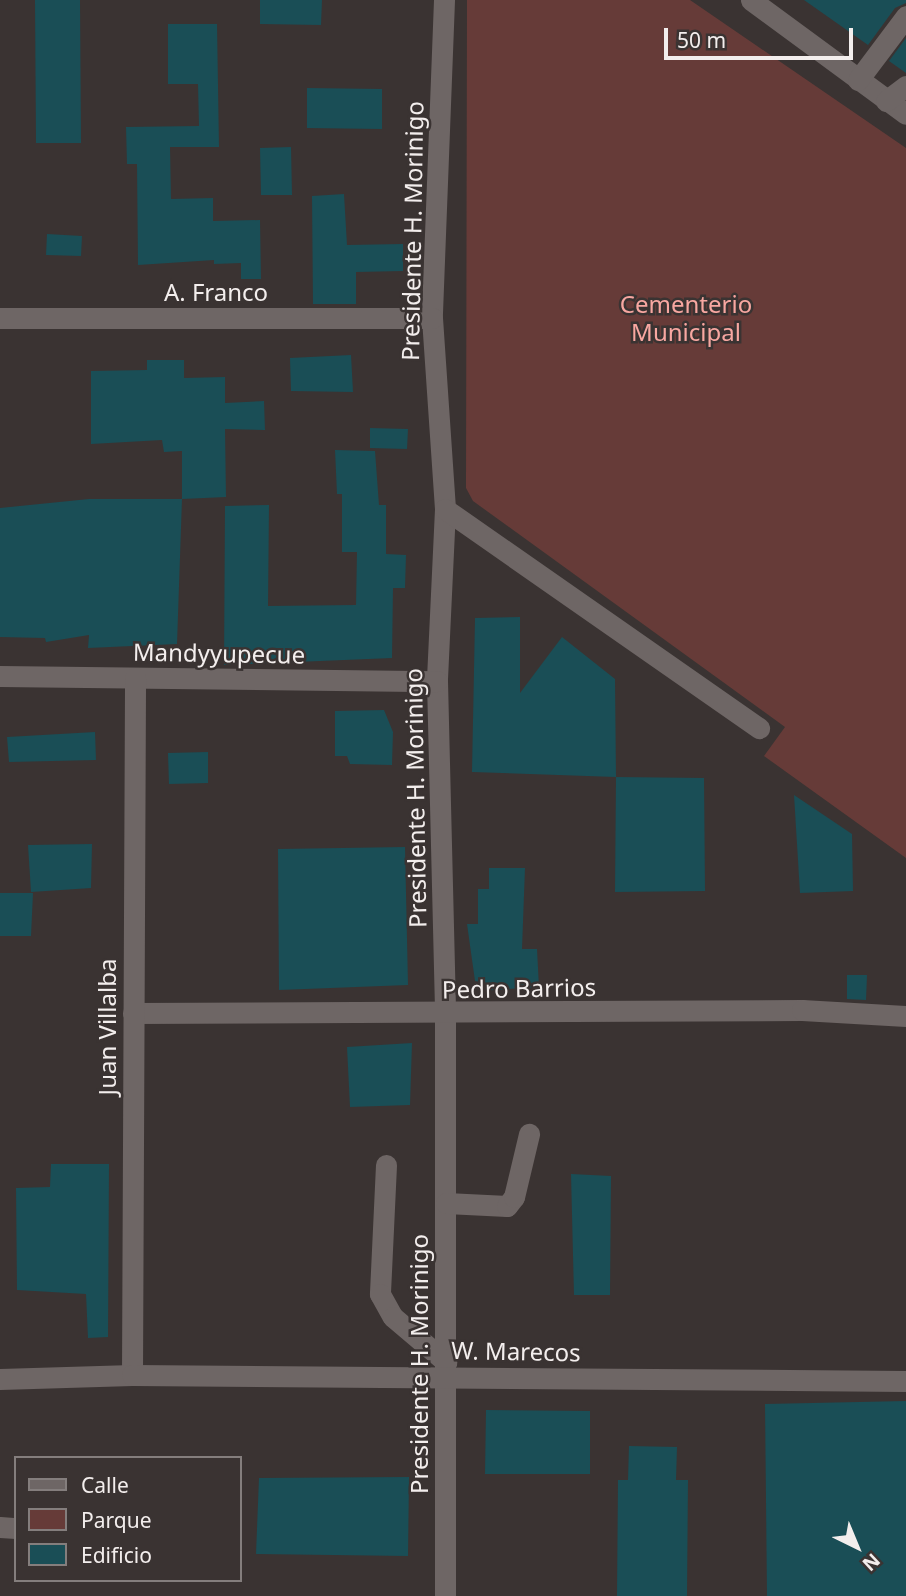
<!DOCTYPE html>
<style>
body{margin:0}
#map{position:relative;width:906px;height:1596px;overflow:hidden;background:#3a3332;font-family:"Noto Sans",sans-serif}
div>[style]{position:absolute}
[style*='--x']{left:calc(var(--x)*1px);top:calc(var(--y)*1px);width:calc(var(--w)*1px);rotate:calc(var(--a)*1deg)}
.green>*{inset:0;background:#663b38}
.building>*{inset:0;background:#1a4e56}
.minor>*{height:21px;margin:-10.5px;padding:0 10.5px;transform-origin:10.5px;border-radius:10.5px;background:#6e6665}
span{translate:-50% -50%;white-space:nowrap;text-align:center;line-height:1.15;-webkit-text-stroke:5px #3a3332;paint-order:stroke}
.street-label{font-size:24px;color:#f3eeed}
.park-label{font-size:24px;color:#f8a7a1}
.legend{position:absolute;left:14px;top:1456px;width:228px;height:126px;box-sizing:border-box;background:#3a3332;border:2px solid #847e7d;margin:0;padding:9px 12px;list-style:none;font-size:21px;color:#f3eeed}
.legend li{display:flex;align-items:center;gap:14px;height:35px}
.legend b{width:35px;border:2px solid #847e7d}
.north{position:absolute;left:822px;top:1512px;width:70px;height:70px;-webkit-text-stroke:5px #3a3332;paint-order:stroke;rotate:137deg;font-size:19px;font-weight:700;line-height:28px;text-align:center;color:#f3eeed}
.north::after{content:'';display:block;margin:auto;width:24px;height:32px;background:#f3eeed;clip-path:polygon(50% 0,100% 100%,50% 72%,0 100%)}
.scale{position:absolute;left:664px;top:28px;width:189px;height:32px;box-sizing:border-box;border:4px solid #f3eeed;border-top:0;padding-left:9px;font-size:21px;line-height:24px;white-space:nowrap;color:#f3eeed;-webkit-text-stroke:5px #3a3332;paint-order:stroke}
</style>
<div id="map">
<div class="green">
<i style="clip-path:polygon(467px 0,690px 0,906px 148px,906px 858px,764px 756px,785px 727px,473px 501px,466px 488px)"></i>
</div>
<div class="building">
<i style="clip-path:polygon(35px 0,80px 0,81px 143px,36px 143px)"></i>
<i style="clip-path:polygon(260px 0,322px 0,321px 25px,260px 24px)"></i>
<i style="clip-path:polygon(804px 0,906px 0,906px 3px,895px 8px,868px 45px)"></i>
<i style="clip-path:polygon(168px 24px,217px 24px,219px 147px,170px 147px,171px 199px,213px 198px,213px 221px,260px 220px,261px 279px,241px 279px,241px 263px,214px 264px,214px 260px,138px 265px,137px 164px,127px 164px,126px 127px,199px 126px,198px 84px,168px 84px)"></i>
<i style="clip-path:polygon(906px 38px,906px 73px,889px 61px)"></i>
<i style="clip-path:polygon(307px 88px,382px 89px,382px 129px,307px 128px)"></i>
<i style="clip-path:polygon(291px 147px,292px 195px,261px 195px,260px 148px)"></i>
<i style="clip-path:polygon(344px 194px,347px 245px,403px 244px,403px 271px,356px 272px,356px 304px,313px 304px,312px 196px)"></i>
<i style="clip-path:polygon(47px 234px,82px 236px,81px 256px,46px 255px)"></i>
<i style="clip-path:polygon(351px 355px,353px 392px,291px 391px,290px 358px)"></i>
<i style="clip-path:polygon(147px 360px,184px 360px,184px 378px,225px 377px,225px 403px,264px 401px,265px 430px,225px 429px,226px 497px,182px 499px,182px 451px,164px 452px,162px 440px,91px 444px,91px 371px,147px 370px)"></i>
<i style="clip-path:polygon(370px 428px,408px 429px,407px 449px,370px 448px)"></i>
<i style="clip-path:polygon(335px 450px,375px 451px,379px 505px,386px 505px,386px 554px,406px 555px,405px 588px,393px 588px,392px 658px,224px 665px,225px 506px,269px 505px,268px 606px,356px 605px,357px 552px,342px 552px,342px 494px,337px 494px)"></i>
<i style="clip-path:polygon(89px 499px,182px 499px,177px 644px,88px 648px,89px 635px,46px 642px,45px 638px,0 637px,0 508px)"></i>
<i style="clip-path:polygon(520px 617px,520px 693px,562px 637px,615px 679px,616px 777px,472px 772px,475px 618px)"></i>
<i style="clip-path:polygon(384px 710px,393px 732px,392px 765px,350px 764px,347px 756px,335px 756px,335px 711px)"></i>
<i style="clip-path:polygon(95px 732px,96px 760px,9px 762px,7px 737px)"></i>
<i style="clip-path:polygon(208px 752px,208px 783px,169px 784px,168px 753px)"></i>
<i style="clip-path:polygon(616px 777px,704px 778px,705px 891px,615px 892px)"></i>
<i style="clip-path:polygon(794px 795px,852px 834px,853px 891px,800px 893px)"></i>
<i style="clip-path:polygon(92px 844px,91px 888px,31px 892px,28px 845px)"></i>
<i style="clip-path:polygon(405px 847px,408px 985px,279px 990px,278px 849px)"></i>
<i style="clip-path:polygon(489px 868px,525px 868px,522px 949px,537px 949px,539px 987px,480px 991px,481px 982px,475px 981px,467px 924px,478px 924px,478px 889px,489px 889px)"></i>
<i style="clip-path:polygon(0 893px,33px 893px,31px 936px,0 936px)"></i>
<i style="clip-path:polygon(847px 975px,867px 975px,866px 1000px,847px 999px)"></i>
<i style="clip-path:polygon(412px 1043px,410px 1105px,350px 1107px,347px 1047px)"></i>
<i style="clip-path:polygon(51px 1164px,109px 1164px,108px 1337px,88px 1338px,86px 1294px,17px 1290px,16px 1188px,50px 1187px)"></i>
<i style="clip-path:polygon(571px 1174px,611px 1176px,610px 1295px,574px 1295px)"></i>
<i style="clip-path:polygon(906px 1401px,906px 1596px,767px 1596px,765px 1404px)"></i>
<i style="clip-path:polygon(486px 1410px,590px 1411px,590px 1474px,485px 1474px)"></i>
<i style="clip-path:polygon(629px 1446px,677px 1447px,676px 1480px,688px 1480px,687px 1596px,617px 1596px,618px 1480px,628px 1480px)"></i>
<i style="clip-path:polygon(409px 1477px,408px 1556px,256px 1554px,259px 1478px)"></i>
</div>
<div class="minor">
<i style="--x:444;--y:0;--w:318;--a:92.2"></i>
<i style="--x:432;--y:318;--w:191;--a:86.1"></i>
<i style="--x:445;--y:509;--w:172;--a:92.7"></i>
<i style="--x:437;--y:681;--w:334;--a:88.6"></i>
<i style="--x:445;--y:1015;--w:581;--a:90"></i>
<i style="--x:751;--y:0;--w:192;--a:36.3"></i>
<i style="--x:858;--y:80;--w:80;--a:-53.1"></i>
<i style="--x:886;--y:101;--w:25;--a:-37"></i>
<i style="--x:0;--y:318;--w:432;--a:0"></i>
<i style="--x:445;--y:509;--w:383;--a:34.9"></i>
<i style="--x:0;--y:676;--w:437;--a:0.7"></i>
<i style="--x:133;--y:1013;--w:669;--a:-0.26"></i>
<i style="--x:802;--y:1010;--w:104;--a:3.3"></i>
<i style="--x:386;--y:1165;--w:129;--a:92.7"></i>
<i style="--x:380;--y:1294;--w:26;--a:61"></i>
<i style="--x:393;--y:1317;--w:70;--a:40.3"></i>
<i style="--x:446;--y:1203;--w:61;--a:2.8"></i>
<i style="--x:507;--y:1206;--w:11;--a:-52"></i>
<i style="--x:514;--y:1197;--w:65;--a:-76.6"></i>
<i style="--x:132;--y:1375;--w:697;--a:-89.75"></i>
<i style="--x:0;--y:1379;--w:132;--a:-1.7"></i>
<i style="--x:132;--y:1375;--w:774;--a:0.44"></i>
<i style="--x:0;--y:1527;--w:16;--a:4"></i>
</div>
<div class="street-label">
<span style="left:412px;top:231px;rotate:-89deg">Presidente H. Morinigo</span>
<span style="left:216px;top:292px">A. Franco</span>
<span style="left:219px;top:653px;rotate:1deg">Mandyyupecue</span>
<span style="left:415px;top:798px;rotate:-91deg">Presidente H. Morinigo</span>
<span style="left:519px;top:988px;rotate:-1deg">Pedro Barrios</span>
<span style="left:107px;top:1027px;rotate:-90deg">Juan Villalba</span>
<span style="left:516px;top:1351px;rotate:1deg">W. Marecos</span>
<span style="left:419px;top:1364px;rotate:-90deg">Presidente H. Morinigo</span>
</div>
<div class="park-label">
<span style="left:686px;top:318px">Cementerio<br>Municipal</span>
</div>
<ul class="legend">
<li><b style="height:9px;background:#6e6665"></b>Calle</li>
<li><b style="height:19px;background:#663b38"></b>Parque</li>
<li><b style="height:19px;background:#1a4e56"></b>Edificio</li>
</ul>
<div class="north">N</div>
<div class="scale">50 m</div>
</div>
